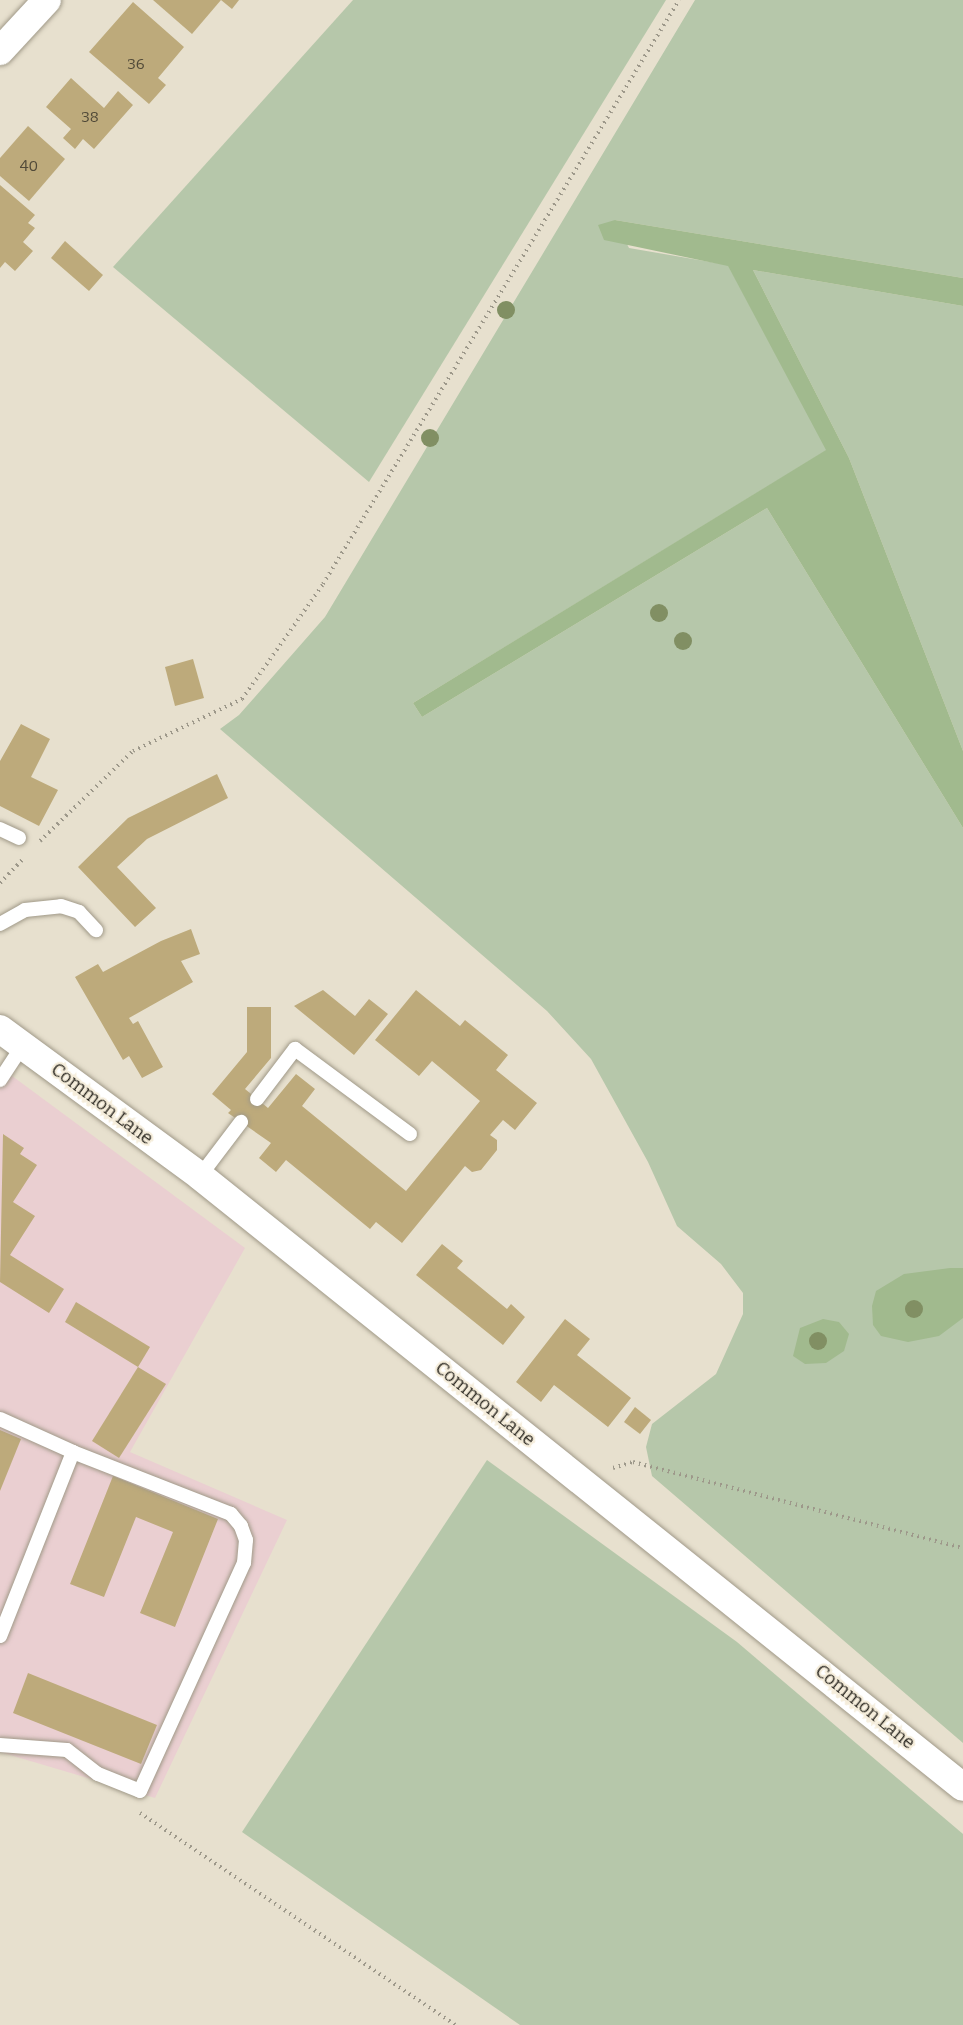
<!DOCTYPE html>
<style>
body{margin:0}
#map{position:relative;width:963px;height:2025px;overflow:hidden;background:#e7e0ce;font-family:Bitter,serif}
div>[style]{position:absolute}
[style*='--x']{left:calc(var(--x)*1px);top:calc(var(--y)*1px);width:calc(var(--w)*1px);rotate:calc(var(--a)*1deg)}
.commercial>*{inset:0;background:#eacfd1}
.green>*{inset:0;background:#b6c7aa}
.forest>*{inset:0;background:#a1ba8e}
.building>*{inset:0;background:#bdaa7b}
.path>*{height:4px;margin-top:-2px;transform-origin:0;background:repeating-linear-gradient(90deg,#9d988a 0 1.5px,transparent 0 6px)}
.roads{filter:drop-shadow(0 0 2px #a09988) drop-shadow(0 0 2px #a09988)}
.service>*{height:14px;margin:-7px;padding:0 7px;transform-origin:7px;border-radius:7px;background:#fff}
.minor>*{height:28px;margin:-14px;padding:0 14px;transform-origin:14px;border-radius:14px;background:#fff}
.trees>*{width:18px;height:18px;margin:-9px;border-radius:50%;background:#818f63}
span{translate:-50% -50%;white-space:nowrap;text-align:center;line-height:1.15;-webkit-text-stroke:4.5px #f5eddb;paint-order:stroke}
.number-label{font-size:15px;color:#504938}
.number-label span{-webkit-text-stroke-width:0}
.street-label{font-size:18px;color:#2c2922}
</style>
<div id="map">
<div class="commercial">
<i style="clip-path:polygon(0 1067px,245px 1248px,130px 1452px,287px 1520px,155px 1798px,0 1752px)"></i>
</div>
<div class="green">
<i style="clip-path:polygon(353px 0,666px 0,369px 482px,113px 267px)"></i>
<i style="clip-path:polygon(695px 0,963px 0,963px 278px,615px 220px,629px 248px,728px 265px,827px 450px,413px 703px,422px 717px,767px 508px,963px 828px,963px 1743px,652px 1476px,646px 1447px,652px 1424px,716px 1374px,743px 1314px,743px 1293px,721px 1264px,677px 1226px,648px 1162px,591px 1059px,547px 1011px,220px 729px,239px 715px,325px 617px)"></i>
<i style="clip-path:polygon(753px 270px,963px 306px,963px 751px,849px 458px)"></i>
<i style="clip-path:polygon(487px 1460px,737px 1642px,963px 1834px,963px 2025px,520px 2025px,242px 1832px)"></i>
</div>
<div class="forest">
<i style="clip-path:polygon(615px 220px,963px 278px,963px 306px,753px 270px,849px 458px,963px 751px,963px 828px,767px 508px,422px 717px,413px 703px,826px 450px,728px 266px,604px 240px,598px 225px)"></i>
<i style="clip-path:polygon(950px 1268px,963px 1268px,963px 1318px,939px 1336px,908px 1342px,881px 1336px,873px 1325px,872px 1306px,876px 1291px,904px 1274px)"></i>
<i style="clip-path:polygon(823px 1319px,839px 1322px,849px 1334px,844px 1351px,826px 1363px,805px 1364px,793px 1356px,800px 1328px)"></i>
</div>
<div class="building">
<i style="clip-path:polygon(153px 0,221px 0,192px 34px)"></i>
<i style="clip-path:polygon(221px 0,239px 0,232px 9px)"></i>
<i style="clip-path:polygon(133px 2px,184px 47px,158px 78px,166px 85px,149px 104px,89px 52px)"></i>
<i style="clip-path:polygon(71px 78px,104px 108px,118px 91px,133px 105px,94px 149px,83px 139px,75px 149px,63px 138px,71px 129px,46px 107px)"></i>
<i style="clip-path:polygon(28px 126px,65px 159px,29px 201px,0 176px,0 158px)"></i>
<i style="clip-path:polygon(0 185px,35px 215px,28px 223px,35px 228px,23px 242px,33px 251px,15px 271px,5px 262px,0 268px)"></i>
<i style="clip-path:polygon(65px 241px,103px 275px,89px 291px,51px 258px)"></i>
<i style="clip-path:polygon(193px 659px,204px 698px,175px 706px,165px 667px)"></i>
<i style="clip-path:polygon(21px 724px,50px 739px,31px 777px,58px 790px,39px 826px,0 806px,0 761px)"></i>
<i style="clip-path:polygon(217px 774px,228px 798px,147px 839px,117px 867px,156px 908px,135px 927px,78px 867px,128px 818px)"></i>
<i style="clip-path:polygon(191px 929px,200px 954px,181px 961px,193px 982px,129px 1018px,133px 1024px,138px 1021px,163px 1067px,142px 1078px,129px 1056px,123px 1060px,75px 977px,98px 964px,103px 972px,161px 941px)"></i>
<i style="clip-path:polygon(323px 990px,355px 1016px,369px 999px,388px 1014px,354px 1055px,294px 1006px)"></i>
<i style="clip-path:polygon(416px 990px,460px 1026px,465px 1020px,508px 1055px,496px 1070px,537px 1103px,515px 1130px,503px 1120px,490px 1135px,497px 1140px,497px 1150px,481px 1170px,472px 1172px,465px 1166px,402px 1243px,376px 1222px,370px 1229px,286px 1160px,276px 1172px,259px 1158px,271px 1143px,228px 1113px,231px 1110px,212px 1094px,247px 1052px,247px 1007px,271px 1007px,271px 1058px,245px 1089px,268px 1108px,296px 1074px,315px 1089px,302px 1106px,406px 1191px,480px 1101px,432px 1061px,419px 1076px,375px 1040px)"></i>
<i style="clip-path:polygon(3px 1134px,24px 1148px,20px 1154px,37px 1165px,13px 1202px,35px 1216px,10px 1255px,64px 1289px,49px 1313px,0 1282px)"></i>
<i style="clip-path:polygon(442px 1244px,463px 1261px,457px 1268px,507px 1309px,511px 1304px,525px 1317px,503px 1345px,416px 1275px)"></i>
<i style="clip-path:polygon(76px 1302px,150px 1347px,138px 1367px,65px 1322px)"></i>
<i style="clip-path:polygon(565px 1319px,590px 1339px,577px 1355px,631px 1398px,608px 1427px,554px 1385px,541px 1402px,516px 1382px)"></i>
<i style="clip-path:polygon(138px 1367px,166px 1384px,119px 1458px,92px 1441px)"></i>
<i style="clip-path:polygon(635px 1407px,651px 1420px,640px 1434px,624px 1422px)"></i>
<i style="clip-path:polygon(0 1430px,21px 1439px,0 1491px)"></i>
<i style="clip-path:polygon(113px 1476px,218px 1519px,175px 1627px,140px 1613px,173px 1532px,136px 1517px,104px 1597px,70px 1584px)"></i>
<i style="clip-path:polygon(28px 1673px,157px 1725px,141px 1764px,13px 1713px)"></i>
</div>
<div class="path">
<i style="--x:40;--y:841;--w:129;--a:-44.1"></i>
<i style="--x:133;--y:751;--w:121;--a:-25.5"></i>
<i style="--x:242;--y:699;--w:141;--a:-54.8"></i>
<i style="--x:323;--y:584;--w:684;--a:-58.63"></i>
<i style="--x:0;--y:883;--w:32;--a:-46"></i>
<i style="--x:613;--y:1468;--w:21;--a:-17"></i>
<i style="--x:633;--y:1462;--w:341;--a:14.6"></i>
<i style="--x:140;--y:1813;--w:380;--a:33.9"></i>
</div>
<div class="roads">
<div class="service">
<i style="--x:0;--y:829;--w:21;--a:25"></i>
<i style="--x:0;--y:924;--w:29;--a:-29"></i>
<i style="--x:25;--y:910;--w:36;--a:-6"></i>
<i style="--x:61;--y:906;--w:19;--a:18"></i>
<i style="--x:79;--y:912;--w:25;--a:47"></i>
<i style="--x:0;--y:1080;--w:42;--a:-56.7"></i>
<i style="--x:257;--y:1099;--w:63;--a:-52.8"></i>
<i style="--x:295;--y:1049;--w:143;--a:36.5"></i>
<i style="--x:200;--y:1176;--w:68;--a:-52.8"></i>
<i style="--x:0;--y:1419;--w:80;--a:24.3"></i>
<i style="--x:73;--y:1452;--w:198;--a:111.6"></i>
<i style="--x:0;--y:1745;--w:67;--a:4.3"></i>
<i style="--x:67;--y:1750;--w:39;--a:38"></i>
<i style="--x:98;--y:1774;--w:45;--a:22"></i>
<i style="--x:140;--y:1791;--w:251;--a:-65.5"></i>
<i style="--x:244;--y:1563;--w:23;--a:-85"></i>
<i style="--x:246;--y:1540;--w:15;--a:-110"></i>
<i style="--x:241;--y:1526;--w:16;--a:-130"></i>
<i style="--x:231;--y:1514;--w:170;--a:-158.6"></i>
</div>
<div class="minor">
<i style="--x:0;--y:51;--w:69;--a:-47.3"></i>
<i style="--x:0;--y:1029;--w:248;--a:36.3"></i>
<i style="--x:200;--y:1176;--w:977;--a:38.69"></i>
</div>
</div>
<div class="trees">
<i style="left:506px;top:310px"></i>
<i style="left:430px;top:438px"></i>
<i style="left:659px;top:613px"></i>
<i style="left:683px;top:641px"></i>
<i style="left:914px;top:1309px"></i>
<i style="left:818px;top:1341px"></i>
</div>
<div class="number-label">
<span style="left:136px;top:65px">36</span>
<span style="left:90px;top:118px">38</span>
<span style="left:29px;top:167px">40</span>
</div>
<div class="street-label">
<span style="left:102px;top:1104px;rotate:37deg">Common Lane</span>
<span style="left:485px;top:1404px;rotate:39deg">Common Lane</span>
<span style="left:865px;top:1707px;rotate:39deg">Common Lane</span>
</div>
</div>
